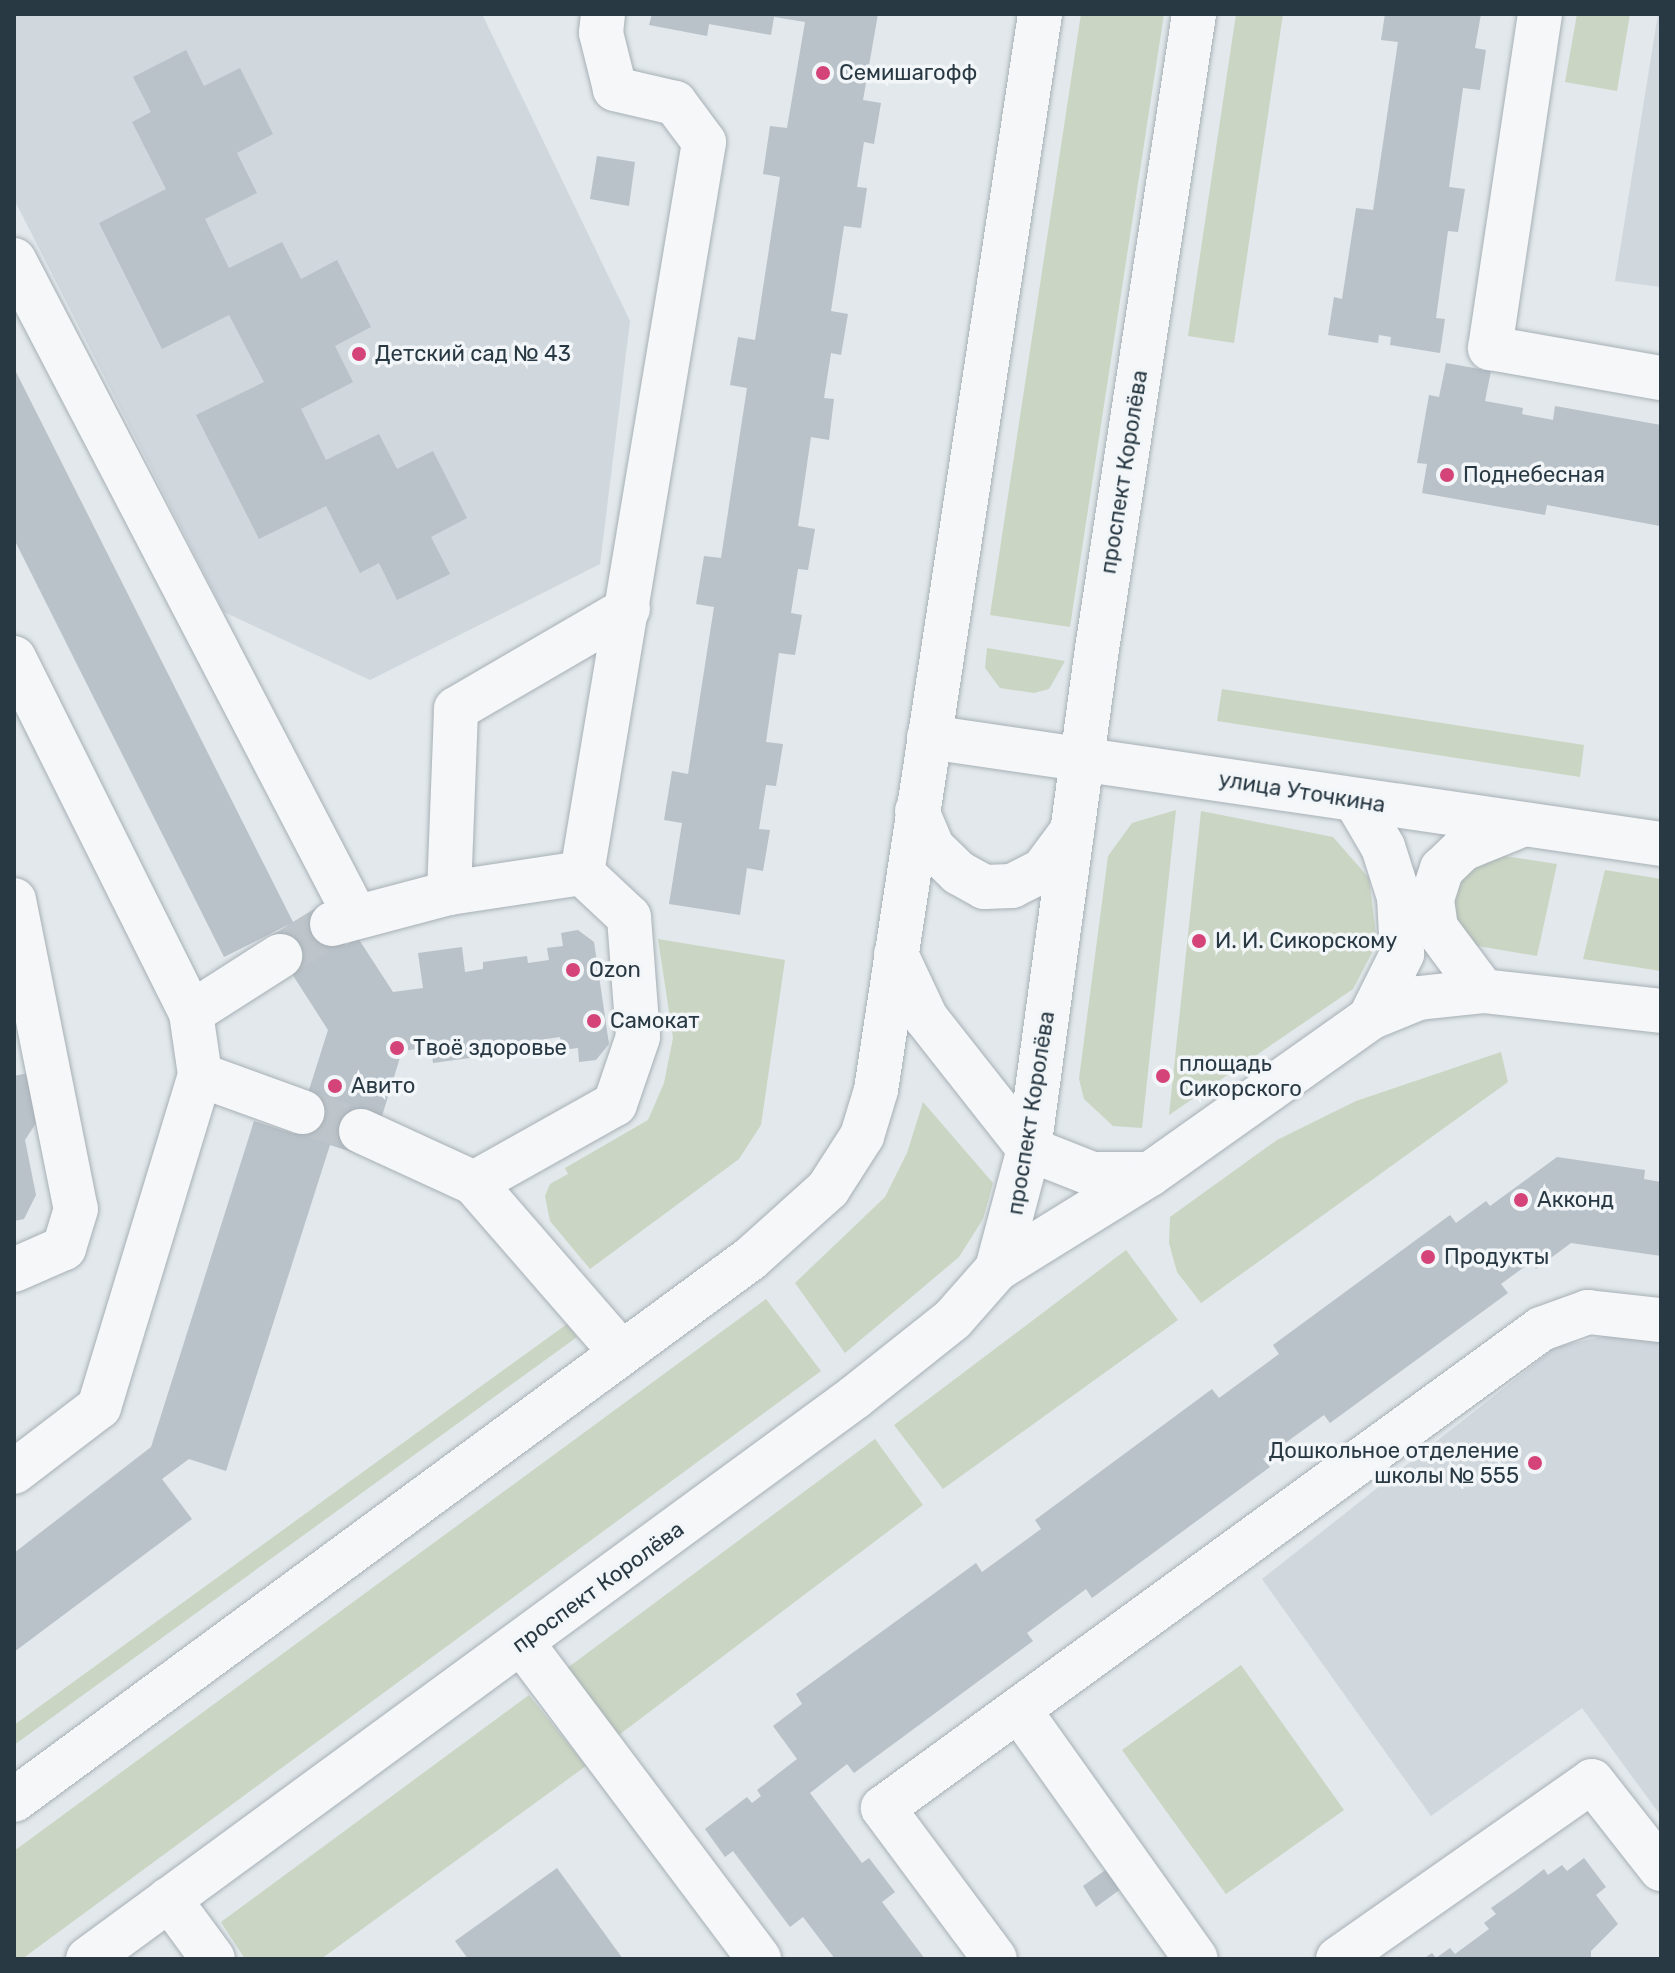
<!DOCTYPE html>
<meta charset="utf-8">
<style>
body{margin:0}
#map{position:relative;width:1675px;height:1973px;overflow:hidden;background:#e2e8eb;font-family:Rubik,sans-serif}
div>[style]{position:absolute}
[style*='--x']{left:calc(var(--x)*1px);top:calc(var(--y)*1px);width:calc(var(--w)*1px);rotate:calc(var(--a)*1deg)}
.built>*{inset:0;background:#d0d7dd}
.green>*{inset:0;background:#cbd5c3}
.building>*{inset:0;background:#b9c2c9}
.minor-tunnel>*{height:44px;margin-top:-22px;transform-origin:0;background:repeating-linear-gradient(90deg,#bdc5ca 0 44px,transparent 0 66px)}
.roads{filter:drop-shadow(0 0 2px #a7b0b6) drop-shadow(0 0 2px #a7b0b6)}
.minor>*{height:44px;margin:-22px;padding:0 22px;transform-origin:22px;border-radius:22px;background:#f5f7f9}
.dots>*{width:22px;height:22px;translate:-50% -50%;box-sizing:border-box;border:4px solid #f2f6f8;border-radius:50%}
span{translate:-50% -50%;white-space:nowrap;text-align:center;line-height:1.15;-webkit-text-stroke:7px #f2f6f8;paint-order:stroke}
.poi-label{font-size:22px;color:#293944}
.left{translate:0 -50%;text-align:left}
.right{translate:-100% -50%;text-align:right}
.street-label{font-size:22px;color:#293944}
.frame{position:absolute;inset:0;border:16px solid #293944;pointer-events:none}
</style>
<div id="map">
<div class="built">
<i style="clip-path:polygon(14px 14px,482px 14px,630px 321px,600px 564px,370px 680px,224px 612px,14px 199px)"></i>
<i style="clip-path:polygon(1658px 14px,1661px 14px,1661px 287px,1615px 281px)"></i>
<i style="clip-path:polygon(1618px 1333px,1661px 1340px,1661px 1816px,1582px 1708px,1431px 1816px,1262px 1579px,1556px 1347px)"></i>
</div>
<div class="green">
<i style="clip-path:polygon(1081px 14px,1164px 14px,1070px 627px,990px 615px)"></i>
<i style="clip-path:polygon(1236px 14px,1283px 14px,1234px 343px,1188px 336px)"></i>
<i style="clip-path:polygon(1577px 14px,1630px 14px,1617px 91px,1565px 82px)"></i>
<i style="clip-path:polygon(987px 648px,1065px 661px,1049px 689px,1034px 693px,1000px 688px,985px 668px)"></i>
<i style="clip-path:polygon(1222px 689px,1584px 745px,1580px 777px,1217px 721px)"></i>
<i style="clip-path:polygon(1176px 810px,1142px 1128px,1113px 1126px,1084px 1099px,1079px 1079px,1108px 856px,1132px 823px)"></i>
<i style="clip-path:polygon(1201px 811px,1333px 837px,1369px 878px,1377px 943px,1353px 989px,1169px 1115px)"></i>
<i style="clip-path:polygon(1491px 854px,1557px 864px,1537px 956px,1478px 946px,1461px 935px,1451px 917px,1455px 876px)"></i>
<i style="clip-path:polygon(1605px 870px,1661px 879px,1661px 971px,1583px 959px)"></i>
<i style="clip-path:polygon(658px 939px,785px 960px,761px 1125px,739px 1159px,590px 1269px,550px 1221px,545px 1196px,550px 1184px,568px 1174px,565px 1168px,648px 1120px,664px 1083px,673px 1038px)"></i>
<i style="clip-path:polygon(1501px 1052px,1508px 1082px,1201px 1303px,1177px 1272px,1169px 1243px,1170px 1217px,1277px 1140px,1356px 1101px)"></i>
<i style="clip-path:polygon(923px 1102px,993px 1183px,983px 1219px,959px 1257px,845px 1353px,795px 1283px,885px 1197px,907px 1153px)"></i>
<i style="clip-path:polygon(1126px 1250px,1178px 1320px,943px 1489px,894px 1425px)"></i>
<i style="clip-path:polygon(766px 1299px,821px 1371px,22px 1959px,14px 1959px,14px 1851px)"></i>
<i style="clip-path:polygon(567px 1324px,577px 1337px,14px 1745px,14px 1725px)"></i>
<i style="clip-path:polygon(875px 1439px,923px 1505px,615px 1738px,566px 1669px)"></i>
<i style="clip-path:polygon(1241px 1665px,1344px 1810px,1226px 1894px,1122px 1750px)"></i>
<i style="clip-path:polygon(529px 1695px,586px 1766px,321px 1959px,245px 1959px,221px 1922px)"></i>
</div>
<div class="building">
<i style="clip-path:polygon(652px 14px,878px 14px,863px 100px,881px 103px,874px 144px,864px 142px,857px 187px,867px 188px,861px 228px,844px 226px,831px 311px,848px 314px,841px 355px,831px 353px,824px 398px,834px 399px,829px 440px,811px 437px,798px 526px,815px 529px,808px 570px,798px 569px,791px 613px,802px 615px,795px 655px,779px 653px,766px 742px,783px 744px,776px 786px,766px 785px,759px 829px,770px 830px,763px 871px,747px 868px,740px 915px,669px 904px,682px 823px,664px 820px,672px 771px,688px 774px,714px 607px,696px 604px,704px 556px,721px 558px,747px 388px,730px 385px,738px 337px,755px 340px,780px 177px,763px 174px,770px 126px,787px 128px,805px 22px,774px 17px,771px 35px,709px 24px,707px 36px,649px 25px)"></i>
<i style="clip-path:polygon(1385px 14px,1481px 14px,1475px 48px,1486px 50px,1480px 90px,1463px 88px,1449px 187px,1465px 189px,1458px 232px,1448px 231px,1436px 318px,1445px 319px,1440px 353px,1390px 345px,1391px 337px,1379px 335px,1378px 343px,1328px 335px,1334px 297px,1342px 299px,1356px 208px,1373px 210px,1398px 42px,1381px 40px)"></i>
<i style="clip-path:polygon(186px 50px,204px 86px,240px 68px,273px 134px,237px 153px,257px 193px,205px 219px,229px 268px,282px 242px,301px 279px,337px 260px,371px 327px,335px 346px,353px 382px,301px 409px,326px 460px,379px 434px,397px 469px,433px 451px,467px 518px,431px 537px,450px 574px,397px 600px,379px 563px,360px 573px,326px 506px,259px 539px,196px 415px,264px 382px,229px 315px,162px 349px,99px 223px,166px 189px,132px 122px,151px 112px,133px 77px)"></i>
<i style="clip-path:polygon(597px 156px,635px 162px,629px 206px,590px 199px)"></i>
<i style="clip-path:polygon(1446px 363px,1491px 371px,1485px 401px,1523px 408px,1522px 414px,1553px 420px,1555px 406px,1661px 425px,1660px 526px,1547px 505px,1545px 515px,1422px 493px,1427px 464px,1417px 463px,1429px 395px,1439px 397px)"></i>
<i style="clip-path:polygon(14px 368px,293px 922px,321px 905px,346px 945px,358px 938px,393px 992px,423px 988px,418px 953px,462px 947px,465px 972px,483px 969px,483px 962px,527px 956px,528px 963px,549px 960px,547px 948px,563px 946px,561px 933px,578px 930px,594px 942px,609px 1044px,596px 1060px,579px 1062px,578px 1048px,562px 1050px,560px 1037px,539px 1040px,540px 1048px,495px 1054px,494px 1046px,476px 1048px,477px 1057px,433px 1063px,431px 1047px,402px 1051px,382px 1116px,368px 1112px,355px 1153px,330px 1145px,226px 1471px,189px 1459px,162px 1479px,192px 1519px,14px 1652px,14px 1553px,151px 1447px,254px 1121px,295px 1134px,328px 1030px,269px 938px,290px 924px,224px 957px,14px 539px)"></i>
<i style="clip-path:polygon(33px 1072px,42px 1114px,25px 1140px,36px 1195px,24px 1219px,14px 1221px,14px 1076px)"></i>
<i style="clip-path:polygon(1557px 1157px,1645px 1170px,1644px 1179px,1661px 1182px,1661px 1256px,1571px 1243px,1536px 1269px,1531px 1262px,1501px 1284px,1508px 1293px,1330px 1423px,1324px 1415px,1263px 1459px,1270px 1467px,1092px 1598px,1086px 1589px,1027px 1633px,1033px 1641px,854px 1773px,847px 1764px,810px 1793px,862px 1863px,869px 1858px,895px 1892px,882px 1902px,925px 1959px,835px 1959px,803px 1917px,790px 1927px,733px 1851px,725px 1857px,705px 1829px,747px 1797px,752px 1803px,761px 1796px,757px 1790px,797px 1759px,773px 1726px,802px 1704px,796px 1694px,976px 1563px,982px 1572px,1041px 1529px,1035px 1520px,1212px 1389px,1219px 1398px,1279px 1354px,1273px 1345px,1450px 1215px,1456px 1223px,1486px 1201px,1490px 1206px)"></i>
<i style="clip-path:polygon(1584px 1858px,1606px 1887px,1596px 1895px,1618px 1924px,1591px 1951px,1591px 1959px,1423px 1959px,1432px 1953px,1436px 1958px,1450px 1948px,1455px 1954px,1489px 1929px,1484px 1923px,1496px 1914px,1491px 1908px,1518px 1889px,1544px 1869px,1548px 1875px,1562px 1865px,1567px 1871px)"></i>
<i style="clip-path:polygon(1111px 1866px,1125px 1886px,1096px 1907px,1083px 1886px)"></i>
<i style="clip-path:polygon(557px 1868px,623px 1959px,468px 1959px,455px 1941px)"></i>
</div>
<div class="minor-tunnel">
<i style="--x:280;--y:956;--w:61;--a:-31.6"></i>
<i style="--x:302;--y:1112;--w:62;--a:17.9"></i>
</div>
<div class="roads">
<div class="minor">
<i style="--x:1540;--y:14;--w:338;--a:98.5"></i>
<i style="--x:1490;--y:348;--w:174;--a:10"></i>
<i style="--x:14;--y:260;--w:738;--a:62.5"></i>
<i style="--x:14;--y:658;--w:397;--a:63.5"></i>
<i style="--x:191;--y:1013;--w:63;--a:81.7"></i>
<i style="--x:200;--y:1075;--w:347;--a:106.9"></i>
<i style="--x:99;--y:1407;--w:107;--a:142.6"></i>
<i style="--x:929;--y:737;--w:740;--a:8.32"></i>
<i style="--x:917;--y:811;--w:39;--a:67"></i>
<i style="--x:932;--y:847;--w:37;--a:44"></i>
<i style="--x:959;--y:873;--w:29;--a:29"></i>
<i style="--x:984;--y:887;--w:28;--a:-2"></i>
<i style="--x:1012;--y:886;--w:35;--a:-27"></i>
<i style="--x:1043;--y:870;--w:49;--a:-53.4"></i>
<i style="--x:582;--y:873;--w:741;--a:-80.52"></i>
<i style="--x:704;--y:142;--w:49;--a:-126.6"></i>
<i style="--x:675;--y:103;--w:62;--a:-166.9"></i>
<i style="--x:615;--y:89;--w:58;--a:-104"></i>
<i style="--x:601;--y:33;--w:19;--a:-84"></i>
<i style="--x:449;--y:893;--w:184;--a:-87.8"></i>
<i style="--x:456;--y:709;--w:199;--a:-30.2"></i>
<i style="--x:14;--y:900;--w:315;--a:78.7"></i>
<i style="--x:76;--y:1209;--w:41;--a:107.1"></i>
<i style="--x:64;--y:1248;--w:55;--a:156.3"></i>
<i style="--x:332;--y:924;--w:121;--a:-14.8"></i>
<i style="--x:449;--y:893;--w:134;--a:-8.6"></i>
<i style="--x:582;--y:873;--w:64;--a:43.1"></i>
<i style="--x:629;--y:917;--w:120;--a:85.7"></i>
<i style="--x:638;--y:1037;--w:71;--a:108.9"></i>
<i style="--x:615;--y:1104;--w:162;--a:150.7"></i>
<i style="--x:896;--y:954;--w:71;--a:64.9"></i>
<i style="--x:926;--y:1018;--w:167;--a:51.8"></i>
<i style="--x:1029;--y:1149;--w:68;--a:21.6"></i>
<i style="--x:1092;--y:1174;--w:58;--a:0"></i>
<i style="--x:1483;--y:991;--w:79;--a:-126.7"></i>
<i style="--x:1436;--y:928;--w:29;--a:-98"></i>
<i style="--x:1432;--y:899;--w:32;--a:-72"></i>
<i style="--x:1442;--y:869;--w:29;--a:-44"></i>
<i style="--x:1463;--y:849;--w:61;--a:-22.3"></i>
<i style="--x:191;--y:1013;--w:106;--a:-32.6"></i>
<i style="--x:1370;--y:1018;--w:53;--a:-22.2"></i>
<i style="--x:1419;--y:998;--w:64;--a:-6.2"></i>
<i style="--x:1483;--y:991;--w:179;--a:6.4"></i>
<i style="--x:200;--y:1075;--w:109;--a:19.9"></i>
<i style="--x:361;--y:1131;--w:124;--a:24.7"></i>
<i style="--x:474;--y:1183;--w:225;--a:49"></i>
<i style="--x:997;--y:1269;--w:180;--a:-31.8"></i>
<i style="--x:1150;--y:1174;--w:270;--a:-35.3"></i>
<i style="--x:1370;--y:1018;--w:72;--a:-63.4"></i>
<i style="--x:1402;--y:954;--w:57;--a:-93"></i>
<i style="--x:1399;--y:897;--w:52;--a:-107.7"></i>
<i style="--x:1383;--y:847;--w:53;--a:-120.4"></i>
<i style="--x:522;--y:1643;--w:395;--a:53.1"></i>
<i style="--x:1019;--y:1710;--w:305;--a:54.6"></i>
<i style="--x:14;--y:1800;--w:913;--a:-36.32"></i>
<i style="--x:750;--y:1259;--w:105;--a:-41.9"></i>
<i style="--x:828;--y:1189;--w:63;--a:-57.3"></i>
<i style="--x:862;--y:1136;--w:48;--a:-73.1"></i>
<i style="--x:876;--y:1090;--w:1088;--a:-81.33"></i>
<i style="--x:169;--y:1899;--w:74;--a:53.7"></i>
<i style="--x:88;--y:1959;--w:951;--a:-36.23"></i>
<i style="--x:855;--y:1397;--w:125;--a:-38.5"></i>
<i style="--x:953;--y:1319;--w:67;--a:-48.7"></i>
<i style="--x:997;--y:1269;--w:124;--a:-75.1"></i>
<i style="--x:1029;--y:1149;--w:505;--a:-82.26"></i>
<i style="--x:1097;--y:649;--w:642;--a:-81.31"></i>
<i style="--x:995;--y:1959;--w:188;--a:-126.6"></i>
<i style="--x:883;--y:1808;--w:814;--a:-36.05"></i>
<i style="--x:1541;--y:1329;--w:50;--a:-19.9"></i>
<i style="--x:1588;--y:1312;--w:73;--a:6.3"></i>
<i style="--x:1338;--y:1959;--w:310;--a:-35"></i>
<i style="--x:1592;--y:1781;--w:112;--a:51.9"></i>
</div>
</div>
<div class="dots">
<i style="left:823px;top:73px;background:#d44478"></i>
<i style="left:359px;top:354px;background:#d44478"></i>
<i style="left:1447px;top:475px;background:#d44478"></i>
<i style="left:1199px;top:941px;background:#d44478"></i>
<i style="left:573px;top:970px;background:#d44478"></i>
<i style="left:594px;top:1021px;background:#d44478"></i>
<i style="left:397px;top:1048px;background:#d44478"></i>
<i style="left:1163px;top:1076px;background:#d44478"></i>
<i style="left:335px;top:1086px;background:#d44478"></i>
<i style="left:1521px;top:1200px;background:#d44478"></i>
<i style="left:1428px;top:1257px;background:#d44478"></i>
<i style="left:1535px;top:1463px;background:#d44478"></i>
</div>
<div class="poi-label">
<span class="left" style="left:839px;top:73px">Семишагофф</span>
<span class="left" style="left:375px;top:354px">Детский сад № 43</span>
<span class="left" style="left:1463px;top:475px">Поднебесная</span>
<span class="left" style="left:1215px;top:941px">И. И. Сикорскому</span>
<span class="left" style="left:589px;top:970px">Ozon</span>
<span class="left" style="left:610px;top:1021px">Самокат</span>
<span class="left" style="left:413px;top:1048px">Твоё здоровье</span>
<span class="left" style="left:1179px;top:1076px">площадь<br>Сикорского</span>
<span class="left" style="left:351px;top:1086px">Авито</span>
<span class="left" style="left:1537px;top:1200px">Акконд</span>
<span class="left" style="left:1444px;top:1257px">Продукты</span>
<span class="right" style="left:1519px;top:1463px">Дошкольное отделение<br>школы № 555</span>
</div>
<div class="street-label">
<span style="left:1124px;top:472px;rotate:-81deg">проспект Королёва</span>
<span style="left:1302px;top:792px;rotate:9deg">улица Уточкина</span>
<span style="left:1031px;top:1113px;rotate:-81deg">проспект Королёва</span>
<span style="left:598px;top:1587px;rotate:-36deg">проспект Королёва</span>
</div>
<div class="frame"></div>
</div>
